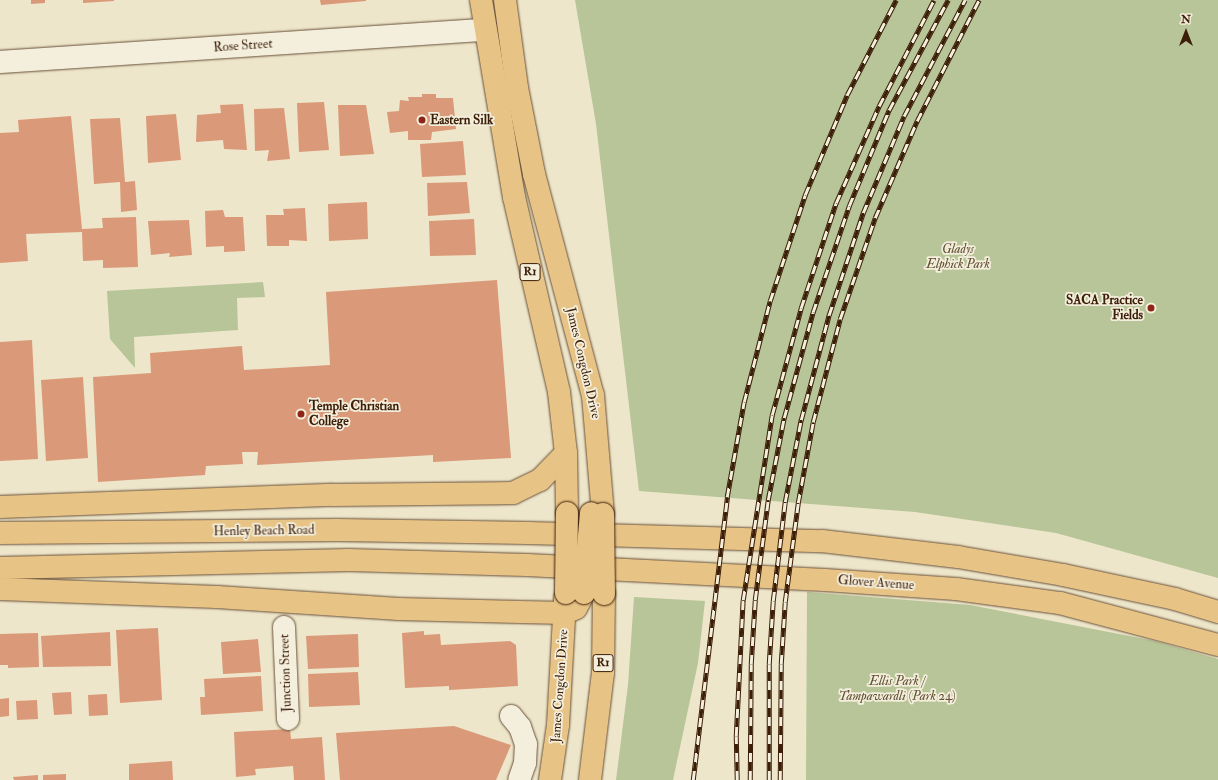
<!DOCTYPE html>
<style>
body{margin:0}
#map{position:relative;width:1218px;height:780px;overflow:hidden;background:#eee6ca;font-family:"IM FELL Double Pica",serif}
div>[style]{position:absolute}
[style*='--x']{left:calc(var(--x)*1px);top:calc(var(--y)*1px);width:calc(var(--w)*1px);rotate:calc(var(--a)*1deg)}
.green>*{inset:0;background:#b7c598}
.building>*{inset:0;background:#da9978}
.roads{filter:drop-shadow(0 0 1px #685038) drop-shadow(0 0 1px #685038)}
.minor>*{height:22px;margin:-11px;padding:0 11px;transform-origin:11px;border-radius:11px;background:#f4efdd}
.major>*{height:22px;margin:-11px;padding:0 11px;transform-origin:11px;border-radius:11px;background:#e7c385}
.highway>*{height:22px;margin:-11px;padding:0 11px;transform-origin:11px;border-radius:11px;background:#e7c385}
.rail>*{height:4.5px;margin-top:-2.25px;transform-origin:0;background:repeating-linear-gradient(90deg,#f4efdd 0 9px,#3c1e08 0 18px);box-sizing:border-box;border-block:1px solid #3c1e08}
.bridges{filter:drop-shadow(0 0 1px #3c1e08) drop-shadow(0 0 1px #3c1e08)}
.highway-bridge>*{height:22px;margin:-11px;padding:0 11px;transform-origin:11px;border-radius:11px;background:#e7c385}
.dots>*{width:11px;height:11px;translate:-50% -50%;box-sizing:border-box;border:2px solid #f4efdd;border-radius:50%}
span{translate:-50% -50%;white-space:nowrap;text-align:center;line-height:1.15;-webkit-text-stroke:3.5px #f4efdd;paint-order:stroke}
.shield-label span{padding:1px 3px;background:#f4efdd;border:1px solid;border-radius:3px;-webkit-text-stroke-width:0}
.shield-label{font-size:12px;color:#3c1e08;font-weight:700}
.street-label{font-size:13px;color:#3c1e08}
.poi-label{font-size:13px;color:#3c1e08;font-weight:700}
.left{translate:0 -50%;text-align:left}
.right{translate:-100% -50%;text-align:right}
.park-label{font-size:13px;color:#615033;font-style:italic}
.north{position:absolute;left:1166px;top:12px;width:40px;height:40px;-webkit-text-stroke:3px #f4efdd;paint-order:stroke;rotate:0deg;font-size:11px;font-weight:700;line-height:16px;text-align:center;color:#3c1e08}
.north::after{content:'';display:block;margin:auto;width:14px;height:18px;background:#3c1e08;clip-path:polygon(50% 0,100% 100%,50% 72%,0 100%)}
</style>
<div id="map">
<div class="green">
<i style="clip-path:polygon(575px 0,1218px 0,1218px 578px,1056px 533px,915px 512px,639px 491px,596px 124px)"></i>
<i style="clip-path:polygon(263px 282px,265px 297px,237px 298px,238px 330px,134px 337px,135px 368px,110px 339px,107px 291px)"></i>
<i style="clip-path:polygon(807px 592px,970px 605px,1155px 641px,1218px 659px,1218px 780px,806px 780px)"></i>
<i style="clip-path:polygon(634px 597px,705px 601px,698px 663px,673px 780px,616px 780px,628px 685px)"></i>
</div>
<div class="building">
<i style="clip-path:polygon(31px 0,45px 0,45px 3px,31px 4px)"></i>
<i style="clip-path:polygon(83px 0,114px 0,114px 1px,83px 3px)"></i>
<i style="clip-path:polygon(320px 0,366px 0,366px 1px,321px 5px)"></i>
<i style="clip-path:polygon(422px 94px,436px 94px,436px 98px,453px 98px,456px 129px,432px 132px,431px 140px,408px 140px,408px 131px,390px 133px,387px 112px,399px 111px,400px 100px,409px 101px,408px 97px,422px 97px)"></i>
<i style="clip-path:polygon(324px 102px,329px 150px,299px 152px,297px 103px)"></i>
<i style="clip-path:polygon(243px 104px,247px 150px,224px 149px,223px 140px,196px 142px,197px 115px,221px 113px,220px 105px)"></i>
<i style="clip-path:polygon(338px 105px,366px 105px,374px 154px,340px 156px)"></i>
<i style="clip-path:polygon(284px 108px,290px 159px,267px 161px,269px 150px,255px 151px,254px 109px)"></i>
<i style="clip-path:polygon(176px 114px,181px 160px,148px 163px,146px 116px)"></i>
<i style="clip-path:polygon(71px 116px,82px 229px,103px 228px,102px 218px,136px 217px,138px 267px,103px 268px,103px 260px,83px 261px,82px 232px,26px 234px,28px 261px,0 263px,0 133px,19px 132px,18px 120px)"></i>
<i style="clip-path:polygon(120px 118px,125px 182px,135px 181px,137px 210px,121px 212px,120px 182px,94px 184px,90px 119px)"></i>
<i style="clip-path:polygon(463px 141px,466px 175px,422px 177px,420px 144px)"></i>
<i style="clip-path:polygon(467px 182px,470px 213px,428px 216px,427px 183px)"></i>
<i style="clip-path:polygon(367px 202px,368px 239px,329px 241px,328px 204px)"></i>
<i style="clip-path:polygon(305px 208px,307px 241px,289px 240px,289px 246px,267px 246px,266px 215px,284px 215px,283px 209px)"></i>
<i style="clip-path:polygon(223px 210px,225px 217px,243px 217px,245px 251px,224px 252px,224px 246px,206px 247px,205px 211px)"></i>
<i style="clip-path:polygon(474px 219px,476px 255px,430px 256px,429px 221px)"></i>
<i style="clip-path:polygon(189px 220px,192px 255px,169px 257px,170px 253px,151px 255px,148px 221px)"></i>
<i style="clip-path:polygon(497px 280px,511px 458px,433px 462px,433px 455px,257px 465px,258px 452px,242px 452px,243px 464px,206px 466px,205px 475px,98px 482px,93px 377px,151px 373px,150px 353px,242px 346px,244px 370px,330px 365px,326px 292px)"></i>
<i style="clip-path:polygon(32px 340px,38px 459px,0 461px,0 342px)"></i>
<i style="clip-path:polygon(83px 377px,88px 458px,46px 461px,41px 380px)"></i>
<i style="clip-path:polygon(158px 628px,162px 700px,120px 703px,116px 630px)"></i>
<i style="clip-path:polygon(424px 631px,424px 635px,440px 634px,441px 645px,510px 641px,516px 645px,518px 686px,449px 690px,449px 686px,405px 688px,402px 633px)"></i>
<i style="clip-path:polygon(110px 632px,111px 666px,43px 667px,41px 636px)"></i>
<i style="clip-path:polygon(38px 633px,39px 667px,8px 668px,8px 665px,0 665px,0 634px)"></i>
<i style="clip-path:polygon(358px 634px,359px 667px,308px 669px,306px 636px)"></i>
<i style="clip-path:polygon(258px 639px,261px 672px,223px 674px,221px 642px)"></i>
<i style="clip-path:polygon(358px 672px,360px 705px,309px 707px,308px 674px)"></i>
<i style="clip-path:polygon(261px 676px,263px 711px,201px 715px,200px 697px,205px 697px,204px 679px)"></i>
<i style="clip-path:polygon(71px 692px,72px 714px,54px 715px,52px 693px)"></i>
<i style="clip-path:polygon(107px 694px,108px 715px,89px 716px,88px 695px)"></i>
<i style="clip-path:polygon(9px 698px,9px 716px,0 717px,0 699px)"></i>
<i style="clip-path:polygon(37px 700px,38px 719px,17px 720px,16px 701px)"></i>
<i style="clip-path:polygon(454px 726px,511px 745px,496px 780px,340px 780px,336px 733px)"></i>
<i style="clip-path:polygon(290px 729px,291px 739px,322px 737px,325px 780px,294px 780px,293px 766px,255px 769px,256px 775px,236px 777px,234px 732px)"></i>
<i style="clip-path:polygon(172px 761px,173px 780px,129px 780px,129px 764px)"></i>
<i style="clip-path:polygon(66px 774px,66px 780px,43px 780px,43px 775px)"></i>
<i style="clip-path:polygon(38px 775px,38px 780px,14px 780px,13px 777px)"></i>
</div>
<div class="roads">
<div class="minor">
<i style="--x:0;--y:62;--w:486;--a:-3.8"></i>
<i style="--x:284;--y:627;--w:92;--a:87.5"></i>
<i style="--x:511;--y:716;--w:14;--a:51"></i>
<i style="--x:520;--y:727;--w:18;--a:71"></i>
<i style="--x:526;--y:744;--w:19;--a:93"></i>
<i style="--x:525;--y:763;--w:18;--a:109"></i>
</div>
<div class="major">
<i style="--x:0;--y:533;--w:337;--a:-0.5"></i>
<i style="--x:337;--y:530;--w:191;--a:0.9"></i>
<i style="--x:528;--y:533;--w:294;--a:1.6"></i>
<i style="--x:822;--y:541;--w:137;--a:6.7"></i>
<i style="--x:958;--y:557;--w:107;--a:9.7"></i>
<i style="--x:1063;--y:575;--w:115;--a:12.1"></i>
<i style="--x:1175;--y:599;--w:45;--a:16.8"></i>
<i style="--x:0;--y:568;--w:349;--a:-1.3"></i>
<i style="--x:349;--y:560;--w:178;--a:1.6"></i>
<i style="--x:527;--y:565;--w:298;--a:2.9"></i>
<i style="--x:825;--y:580;--w:131;--a:3.9"></i>
<i style="--x:956;--y:589;--w:105;--a:7.7"></i>
<i style="--x:1060;--y:603;--w:163;--a:14.9"></i>
</div>
<div class="highway">
<i style="--x:481;--y:0;--w:200;--a:80.5"></i>
<i style="--x:514;--y:197;--w:200;--a:77"></i>
<i style="--x:559;--y:392;--w:61;--a:83.5"></i>
<i style="--x:566;--y:453;--w:60;--a:89"></i>
<i style="--x:505;--y:0;--w:89;--a:82.2"></i>
<i style="--x:517;--y:88;--w:88;--a:78.8"></i>
<i style="--x:534;--y:174;--w:229;--a:75.1"></i>
<i style="--x:593;--y:395;--w:119;--a:85.2"></i>
<i style="--x:0;--y:507;--w:333;--a:-2.1"></i>
<i style="--x:333;--y:495;--w:180;--a:-0.6"></i>
<i style="--x:513;--y:493;--w:30;--a:-26"></i>
<i style="--x:540;--y:480;--w:37;--a:-46"></i>
<i style="--x:0;--y:589;--w:217;--a:2.1"></i>
<i style="--x:217;--y:597;--w:182;--a:3.8"></i>
<i style="--x:399;--y:609;--w:166;--a:1.4"></i>
<i style="--x:565;--y:613;--w:12;--a:-24"></i>
<i style="--x:576;--y:608;--w:17;--a:-62"></i>
<i style="--x:550;--y:780;--w:56;--a:-81.7"></i>
<i style="--x:558;--y:725;--w:127;--a:-86.8"></i>
<i style="--x:590;--y:780;--w:108;--a:-83.1"></i>
<i style="--x:603;--y:673;--w:79;--a:-89.3"></i>
</div>
</div>
<div class="rail">
<i style="--x:693;--y:780;--w:285;--a:-83.1"></i>
<i style="--x:727;--y:497;--w:97;--a:-79.9"></i>
<i style="--x:744;--y:402;--w:104;--a:-75.6"></i>
<i style="--x:770;--y:301;--w:112;--a:-71.7"></i>
<i style="--x:805;--y:195;--w:108;--a:-67.2"></i>
<i style="--x:847;--y:95;--w:107;--a:-62.7"></i>
<i style="--x:737;--y:780;--w:44;--a:-91.3"></i>
<i style="--x:736;--y:736;--w:136;--a:-87.1"></i>
<i style="--x:743;--y:600;--w:187;--a:-81.1"></i>
<i style="--x:772;--y:415;--w:111;--a:-74.8"></i>
<i style="--x:801;--y:308;--w:111;--a:-71.6"></i>
<i style="--x:836;--y:203;--w:106;--a:-66.1"></i>
<i style="--x:879;--y:106;--w:119;--a:-62.6"></i>
<i style="--x:750;--y:780;--w:116;--a:-89.5"></i>
<i style="--x:751;--y:664;--w:64;--a:-86.4"></i>
<i style="--x:755;--y:600;--w:101;--a:-82.6"></i>
<i style="--x:768;--y:500;--w:84;--a:-79"></i>
<i style="--x:784;--y:418;--w:110;--a:-74.7"></i>
<i style="--x:813;--y:312;--w:112;--a:-71.2"></i>
<i style="--x:849;--y:206;--w:104;--a:-67.4"></i>
<i style="--x:889;--y:110;--w:125;--a:-61.8"></i>
<i style="--x:769;--y:780;--w:116;--a:-90"></i>
<i style="--x:769;--y:664;--w:63;--a:-86.4"></i>
<i style="--x:773;--y:601;--w:100;--a:-83.1"></i>
<i style="--x:785;--y:502;--w:84;--a:-79"></i>
<i style="--x:801;--y:420;--w:109;--a:-75.1"></i>
<i style="--x:829;--y:315;--w:108;--a:-71.6"></i>
<i style="--x:863;--y:213;--w:105;--a:-67.1"></i>
<i style="--x:904;--y:116;--w:131;--a:-62.3"></i>
<i style="--x:780;--y:780;--w:116;--a:-89.5"></i>
<i style="--x:781;--y:664;--w:62;--a:-86.3"></i>
<i style="--x:785;--y:602;--w:100;--a:-82.5"></i>
<i style="--x:798;--y:503;--w:82;--a:-79.5"></i>
<i style="--x:813;--y:422;--w:106;--a:-75.3"></i>
<i style="--x:840;--y:319;--w:107;--a:-70.9"></i>
<i style="--x:875;--y:218;--w:106;--a:-66.6"></i>
<i style="--x:917;--y:121;--w:136;--a:-62.9"></i>
</div>
<div class="bridges">
<div class="highway-bridge">
<i style="--x:603;--y:514;--w:80;--a:89.3"></i>
<i style="--x:566;--y:593;--w:80;--a:-89.3"></i>
<i style="--x:584;--y:593;--w:80;--a:-85"></i>
</div>
</div>
<div class="dots">
<i style="left:422px;top:120px;background:#8f2418"></i>
<i style="left:1151px;top:308px;background:#8f2418"></i>
<i style="left:301px;top:414px;background:#8f2418"></i>
</div>
<div class="shield-label">
<span style="left:530px;top:272px">R1</span>
<span style="left:603px;top:663px">R1</span>
</div>
<div class="street-label">
<span style="left:243px;top:46px;rotate:-4deg">Rose Street</span>
<span style="left:583px;top:363px;rotate:77deg">James Congdon Drive</span>
<span style="left:264px;top:531px;rotate:-1deg">Henley Beach Road</span>
<span style="left:876px;top:583px;rotate:4deg">Glover Avenue</span>
<span style="left:286px;top:673px;rotate:-92deg">Junction Street</span>
<span style="left:560px;top:686px;rotate:-86deg">James Congdon Drive</span>
</div>
<div class="poi-label">
<span class="left" style="left:430px;top:120px">Eastern Silk</span>
<span class="right" style="left:1143px;top:308px">SACA Practice<br>Fields</span>
<span class="left" style="left:309px;top:414px">Temple Christian<br>College</span>
</div>
<div class="park-label">
<span style="left:958px;top:257px">Gladys<br>Elphick Park</span>
<span style="left:897px;top:689px">Ellis Park /<br>Tampawardli (Park 24)</span>
</div>
<div class="north">N</div>
</div>
